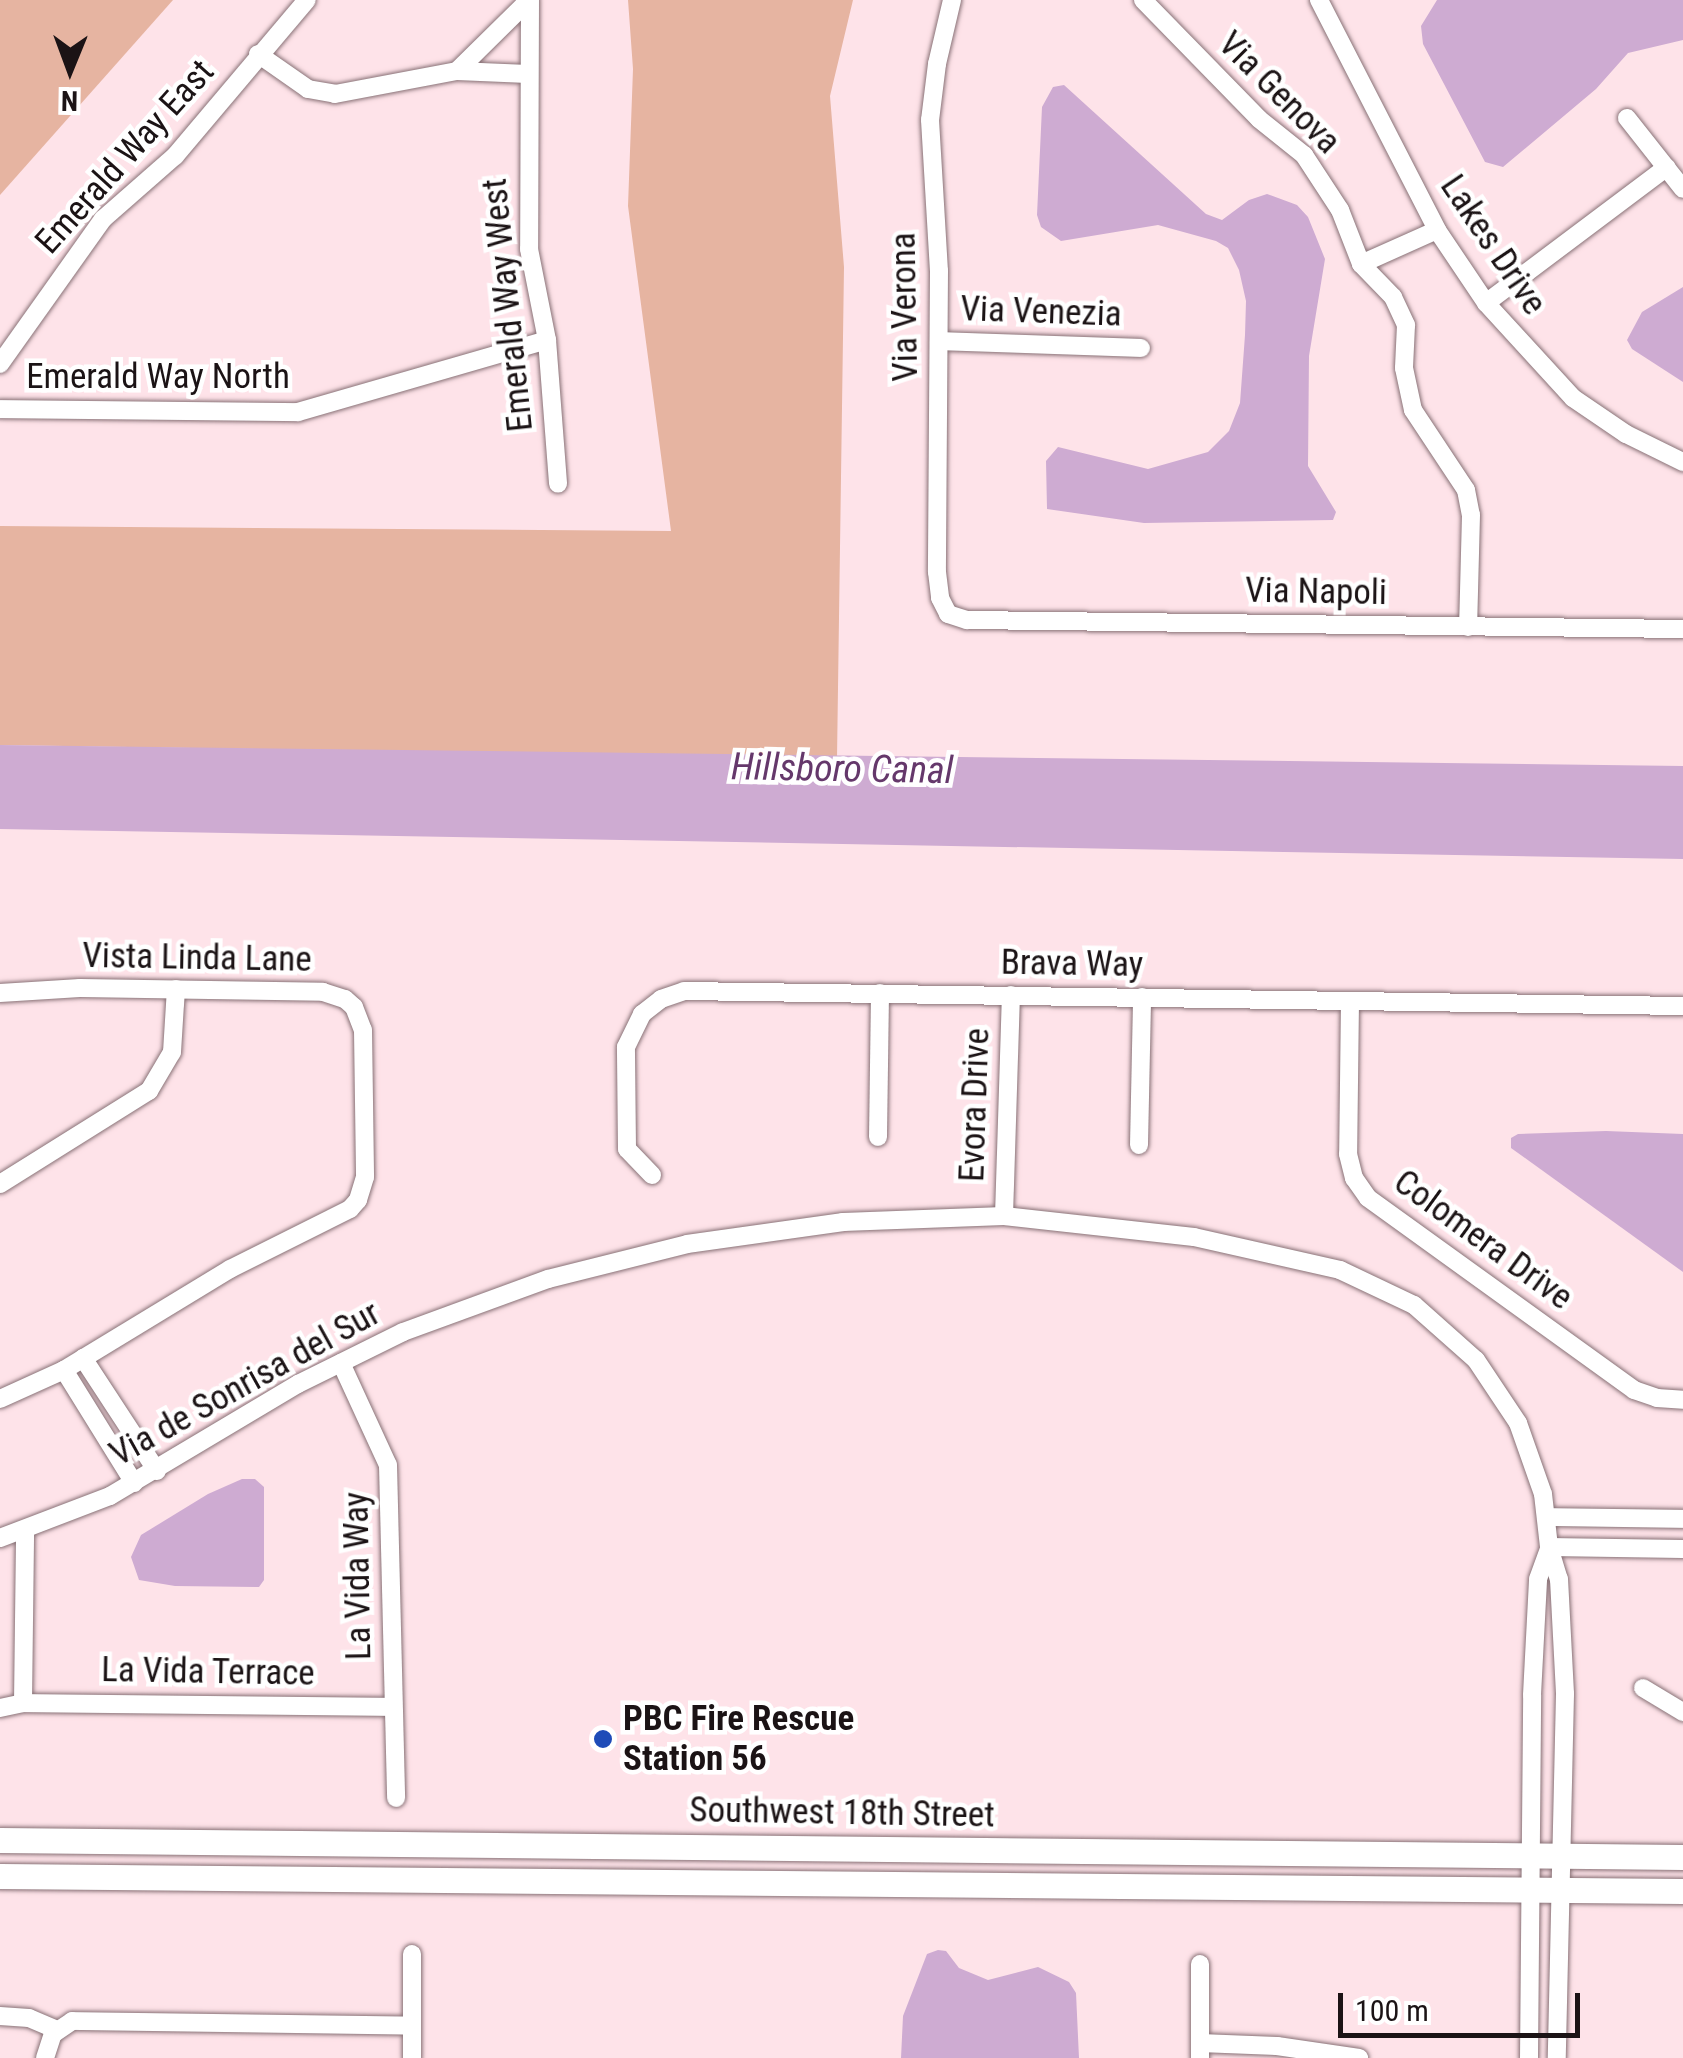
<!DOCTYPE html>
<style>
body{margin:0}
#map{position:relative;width:1683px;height:2058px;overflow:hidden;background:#fee3e9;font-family:"Roboto Condensed",sans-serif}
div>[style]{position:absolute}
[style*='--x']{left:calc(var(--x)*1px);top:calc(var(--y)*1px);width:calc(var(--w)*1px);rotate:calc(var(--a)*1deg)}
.green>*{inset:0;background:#e6b4a1}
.water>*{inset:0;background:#ceabd2}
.roads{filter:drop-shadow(0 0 2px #887176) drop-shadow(0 0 2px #887176)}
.minor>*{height:18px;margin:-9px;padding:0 9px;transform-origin:9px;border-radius:9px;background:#fff}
.secondary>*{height:25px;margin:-12.5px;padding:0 12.5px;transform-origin:12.5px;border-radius:12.5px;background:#fff}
.dots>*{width:28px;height:28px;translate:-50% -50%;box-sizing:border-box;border:5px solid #fff;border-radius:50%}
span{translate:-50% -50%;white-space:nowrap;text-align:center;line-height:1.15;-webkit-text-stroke:9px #fff;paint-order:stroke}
.street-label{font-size:35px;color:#1b1315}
.poi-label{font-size:35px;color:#1b1315;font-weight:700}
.left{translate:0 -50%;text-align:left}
.water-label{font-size:38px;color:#65386b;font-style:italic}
.north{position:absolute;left:20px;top:20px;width:100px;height:100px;-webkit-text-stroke:8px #fff;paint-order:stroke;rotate:181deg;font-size:28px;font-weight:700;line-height:40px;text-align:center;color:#1b1315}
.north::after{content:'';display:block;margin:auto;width:35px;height:45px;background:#1b1315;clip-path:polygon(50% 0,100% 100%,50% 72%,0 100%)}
.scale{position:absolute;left:1338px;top:1993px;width:242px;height:45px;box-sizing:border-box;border:5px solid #1b1315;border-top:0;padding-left:12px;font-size:30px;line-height:35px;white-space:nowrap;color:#1b1315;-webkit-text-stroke:8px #fff;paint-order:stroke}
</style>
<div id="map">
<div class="green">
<i style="clip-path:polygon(0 0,173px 0,0 195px)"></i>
<i style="clip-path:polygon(628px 0,853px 0,830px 96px,844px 267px,837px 758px,0 745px,0 526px,671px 531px,628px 206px,633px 69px)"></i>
</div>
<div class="water">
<i style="clip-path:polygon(1437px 0,1683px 0,1683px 40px,1628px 53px,1596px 89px,1503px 167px,1485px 162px,1423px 44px,1421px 26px)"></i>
<i style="clip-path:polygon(1064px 85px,1206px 214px,1222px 220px,1249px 200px,1267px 194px,1297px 205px,1308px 217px,1325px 259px,1309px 356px,1308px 466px,1336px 512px,1333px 520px,1144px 523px,1047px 509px,1046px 461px,1058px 447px,1148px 469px,1208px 452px,1229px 431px,1240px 403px,1245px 335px,1246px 301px,1239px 270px,1228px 248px,1216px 241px,1158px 225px,1061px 241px,1041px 227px,1037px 215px,1042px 107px,1053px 87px)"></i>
<i style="clip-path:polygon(1683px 287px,1683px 382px,1632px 349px,1627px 340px,1642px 312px)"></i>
<i style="clip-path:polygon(0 745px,1683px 766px,1683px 859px,0 829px)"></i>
<i style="clip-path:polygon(1606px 1131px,1683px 1134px,1683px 1272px,1511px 1148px,1511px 1138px,1518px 1134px)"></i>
<i style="clip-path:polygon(242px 1479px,255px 1479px,264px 1487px,264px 1580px,259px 1587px,175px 1586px,139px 1580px,131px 1557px,141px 1535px,208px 1494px)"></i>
<i style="clip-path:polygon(938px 1950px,946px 1951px,959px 1968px,988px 1980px,1038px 1967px,1069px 1982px,1076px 1993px,1079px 2058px,901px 2058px,903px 2016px,927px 1954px)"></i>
</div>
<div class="roads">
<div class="minor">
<i style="--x:530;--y:0;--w:249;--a:90.2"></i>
<i style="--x:529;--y:249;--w:93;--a:78.8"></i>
<i style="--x:547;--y:340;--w:144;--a:85.6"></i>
<i style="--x:952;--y:0;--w:66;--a:103.2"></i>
<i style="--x:937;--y:64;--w:56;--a:97.1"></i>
<i style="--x:930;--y:120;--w:151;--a:86.6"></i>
<i style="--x:939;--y:271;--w:301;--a:90.4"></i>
<i style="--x:937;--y:572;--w:26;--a:83"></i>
<i style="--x:940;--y:598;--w:18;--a:63"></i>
<i style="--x:948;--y:614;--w:20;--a:18"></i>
<i style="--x:967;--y:620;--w:716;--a:0.72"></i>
<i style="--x:1143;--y:0;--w:166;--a:45.7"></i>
<i style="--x:1259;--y:119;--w:58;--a:38.7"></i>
<i style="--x:1304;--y:155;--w:66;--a:56.8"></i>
<i style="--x:1340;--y:210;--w:58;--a:68.7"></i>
<i style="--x:1361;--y:264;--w:46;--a:45.9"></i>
<i style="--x:1393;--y:297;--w:31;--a:65"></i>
<i style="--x:1406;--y:325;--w:43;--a:92.7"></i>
<i style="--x:1404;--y:368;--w:43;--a:77.9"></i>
<i style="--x:1413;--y:410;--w:96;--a:56.5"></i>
<i style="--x:1466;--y:490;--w:25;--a:79"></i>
<i style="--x:1471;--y:515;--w:112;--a:91.5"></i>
<i style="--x:1319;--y:0;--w:259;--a:62.8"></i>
<i style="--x:1437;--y:230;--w:88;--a:56.1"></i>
<i style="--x:1486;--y:303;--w:129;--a:47.5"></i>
<i style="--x:1573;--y:398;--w:64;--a:34.2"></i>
<i style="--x:1626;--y:434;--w:64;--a:26.2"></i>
<i style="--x:258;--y:54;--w:61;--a:35"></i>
<i style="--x:308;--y:89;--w:27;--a:10"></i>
<i style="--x:335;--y:94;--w:124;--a:-10.7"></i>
<i style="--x:457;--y:71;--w:101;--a:-44.6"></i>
<i style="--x:457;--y:71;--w:71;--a:2.4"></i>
<i style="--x:1627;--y:118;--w:90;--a:51.7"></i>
<i style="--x:1361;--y:264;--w:83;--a:-24.1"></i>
<i style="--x:1486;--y:303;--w:226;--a:-36.9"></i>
<i style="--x:939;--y:341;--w:202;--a:2"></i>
<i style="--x:0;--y:364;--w:178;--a:-54.6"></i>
<i style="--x:103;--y:219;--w:96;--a:-41.2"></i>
<i style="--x:175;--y:156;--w:204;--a:-49.8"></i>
<i style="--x:0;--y:409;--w:298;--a:0.6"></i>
<i style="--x:298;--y:412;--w:259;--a:-16.1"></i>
<i style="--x:0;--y:993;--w:80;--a:-3.6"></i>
<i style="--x:80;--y:988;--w:243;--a:0.9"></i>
<i style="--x:323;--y:992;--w:23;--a:18"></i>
<i style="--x:345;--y:999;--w:12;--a:42"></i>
<i style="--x:354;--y:1007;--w:25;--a:69"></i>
<i style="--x:363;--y:1030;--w:147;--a:89.2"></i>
<i style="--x:365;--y:1177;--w:24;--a:107"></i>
<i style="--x:358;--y:1200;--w:12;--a:132"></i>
<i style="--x:350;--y:1209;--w:134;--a:153.4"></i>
<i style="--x:230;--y:1269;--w:194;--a:148.7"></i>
<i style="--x:64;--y:1370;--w:70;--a:155.6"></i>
<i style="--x:1350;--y:1001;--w:153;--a:90.7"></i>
<i style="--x:1348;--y:1154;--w:25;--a:76"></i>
<i style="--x:1354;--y:1178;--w:24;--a:55"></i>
<i style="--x:1368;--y:1198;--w:328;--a:35.8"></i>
<i style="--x:1634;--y:1390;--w:24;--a:19"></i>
<i style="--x:1657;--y:1398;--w:26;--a:4"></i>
<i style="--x:878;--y:1137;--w:144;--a:-89.2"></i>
<i style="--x:1139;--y:1145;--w:148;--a:-88.8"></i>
<i style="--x:652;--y:1175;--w:36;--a:-134"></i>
<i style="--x:627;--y:1149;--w:102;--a:-90.6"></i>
<i style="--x:626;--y:1047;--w:37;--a:-64"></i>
<i style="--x:642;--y:1014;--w:24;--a:-38"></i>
<i style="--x:661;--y:999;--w:24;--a:-19"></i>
<i style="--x:684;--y:991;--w:999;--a:0.86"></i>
<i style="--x:0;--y:1184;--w:176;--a:-32"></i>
<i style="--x:149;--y:1091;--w:45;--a:-59.5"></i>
<i style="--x:172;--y:1052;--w:63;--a:-86.4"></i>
<i style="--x:1004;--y:1216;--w:221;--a:-88.2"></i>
<i style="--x:83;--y:1358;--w:135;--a:56.8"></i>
<i style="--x:341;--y:1363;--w:112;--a:65.3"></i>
<i style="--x:388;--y:1465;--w:333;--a:88.6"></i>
<i style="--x:64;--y:1370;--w:133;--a:58.2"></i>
<i style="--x:1546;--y:1517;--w:137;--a:0.8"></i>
<i style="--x:0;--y:1538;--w:118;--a:-20.9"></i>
<i style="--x:110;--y:1496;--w:219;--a:-30.8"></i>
<i style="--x:298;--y:1384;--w:117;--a:-26.3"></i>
<i style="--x:403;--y:1332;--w:154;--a:-20.1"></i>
<i style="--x:548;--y:1279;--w:143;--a:-14.1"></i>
<i style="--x:687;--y:1244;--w:158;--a:-8"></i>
<i style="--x:843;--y:1222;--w:161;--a:-2.1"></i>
<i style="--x:1004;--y:1216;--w:191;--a:6.3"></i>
<i style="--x:1194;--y:1237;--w:150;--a:12.7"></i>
<i style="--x:1340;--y:1270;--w:82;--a:25.3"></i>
<i style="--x:1414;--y:1305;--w:83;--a:41.6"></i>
<i style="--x:1476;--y:1360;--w:76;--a:56.3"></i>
<i style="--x:1518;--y:1423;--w:75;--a:70.6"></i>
<i style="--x:1543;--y:1494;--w:53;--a:83.5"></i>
<i style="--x:1549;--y:1547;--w:34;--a:73"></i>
<i style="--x:1559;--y:1579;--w:115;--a:87"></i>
<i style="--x:1565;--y:1694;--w:364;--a:91.3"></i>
<i style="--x:1549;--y:1547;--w:134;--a:0.9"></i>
<i style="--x:1643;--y:1688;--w:47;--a:31"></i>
<i style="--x:23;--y:1703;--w:172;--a:-89.3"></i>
<i style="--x:0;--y:1708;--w:24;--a:-12"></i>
<i style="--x:23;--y:1703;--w:369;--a:0.6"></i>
<i style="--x:0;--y:2016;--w:29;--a:4"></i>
<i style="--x:29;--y:2018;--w:30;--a:23"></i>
<i style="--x:1200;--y:2043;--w:77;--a:2.2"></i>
<i style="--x:1277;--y:2046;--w:83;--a:8.3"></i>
<i style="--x:45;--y:2058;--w:25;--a:-72"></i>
<i style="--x:53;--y:2034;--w:23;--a:-34"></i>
<i style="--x:72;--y:2021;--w:340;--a:0.8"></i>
<i style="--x:412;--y:2058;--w:104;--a:-90"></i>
<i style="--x:1200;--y:2058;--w:94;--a:-90"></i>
<i style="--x:1529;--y:2058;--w:363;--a:-89.5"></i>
<i style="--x:1532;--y:1695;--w:116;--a:-87"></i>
<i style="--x:1538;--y:1579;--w:33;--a:-70"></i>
</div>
<div class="secondary">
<i style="--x:0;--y:1840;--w:1683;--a:0.58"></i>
<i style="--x:0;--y:1876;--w:1683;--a:0.51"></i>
</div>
</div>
<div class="dots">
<i style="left:603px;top:1739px;background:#1e4bb8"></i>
</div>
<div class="street-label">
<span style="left:1279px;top:93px;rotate:45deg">Via Genova</span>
<span style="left:125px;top:157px;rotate:-48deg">Emerald Way East</span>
<span style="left:1493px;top:245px;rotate:56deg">Lakes Drive</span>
<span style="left:508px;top:305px;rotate:-96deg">Emerald Way West</span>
<span style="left:905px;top:307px;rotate:-91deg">Via Verona</span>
<span style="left:1041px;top:312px;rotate:2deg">Via Venezia</span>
<span style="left:158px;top:377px">Emerald Way North</span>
<span style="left:1316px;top:592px;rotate:1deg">Via Napoli</span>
<span style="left:197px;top:958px;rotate:1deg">Vista Linda Lane</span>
<span style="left:1072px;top:964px;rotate:1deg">Brava Way</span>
<span style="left:975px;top:1105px;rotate:-88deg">Evora Drive</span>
<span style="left:1483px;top:1240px;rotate:36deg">Colomera Drive</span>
<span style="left:245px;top:1384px;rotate:-29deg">Via de Sonrisa del Sur</span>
<span style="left:358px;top:1576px;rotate:-91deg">La Vida Way</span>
<span style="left:208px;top:1672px;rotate:1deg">La Vida Terrace</span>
<span style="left:842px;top:1813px;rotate:1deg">Southwest 18th Street</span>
</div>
<div class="poi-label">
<span class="left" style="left:623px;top:1739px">PBC Fire Rescue<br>Station 56</span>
</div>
<div class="water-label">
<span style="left:842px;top:769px;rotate:1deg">Hillsboro Canal</span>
</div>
<div class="north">N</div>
<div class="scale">100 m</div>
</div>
